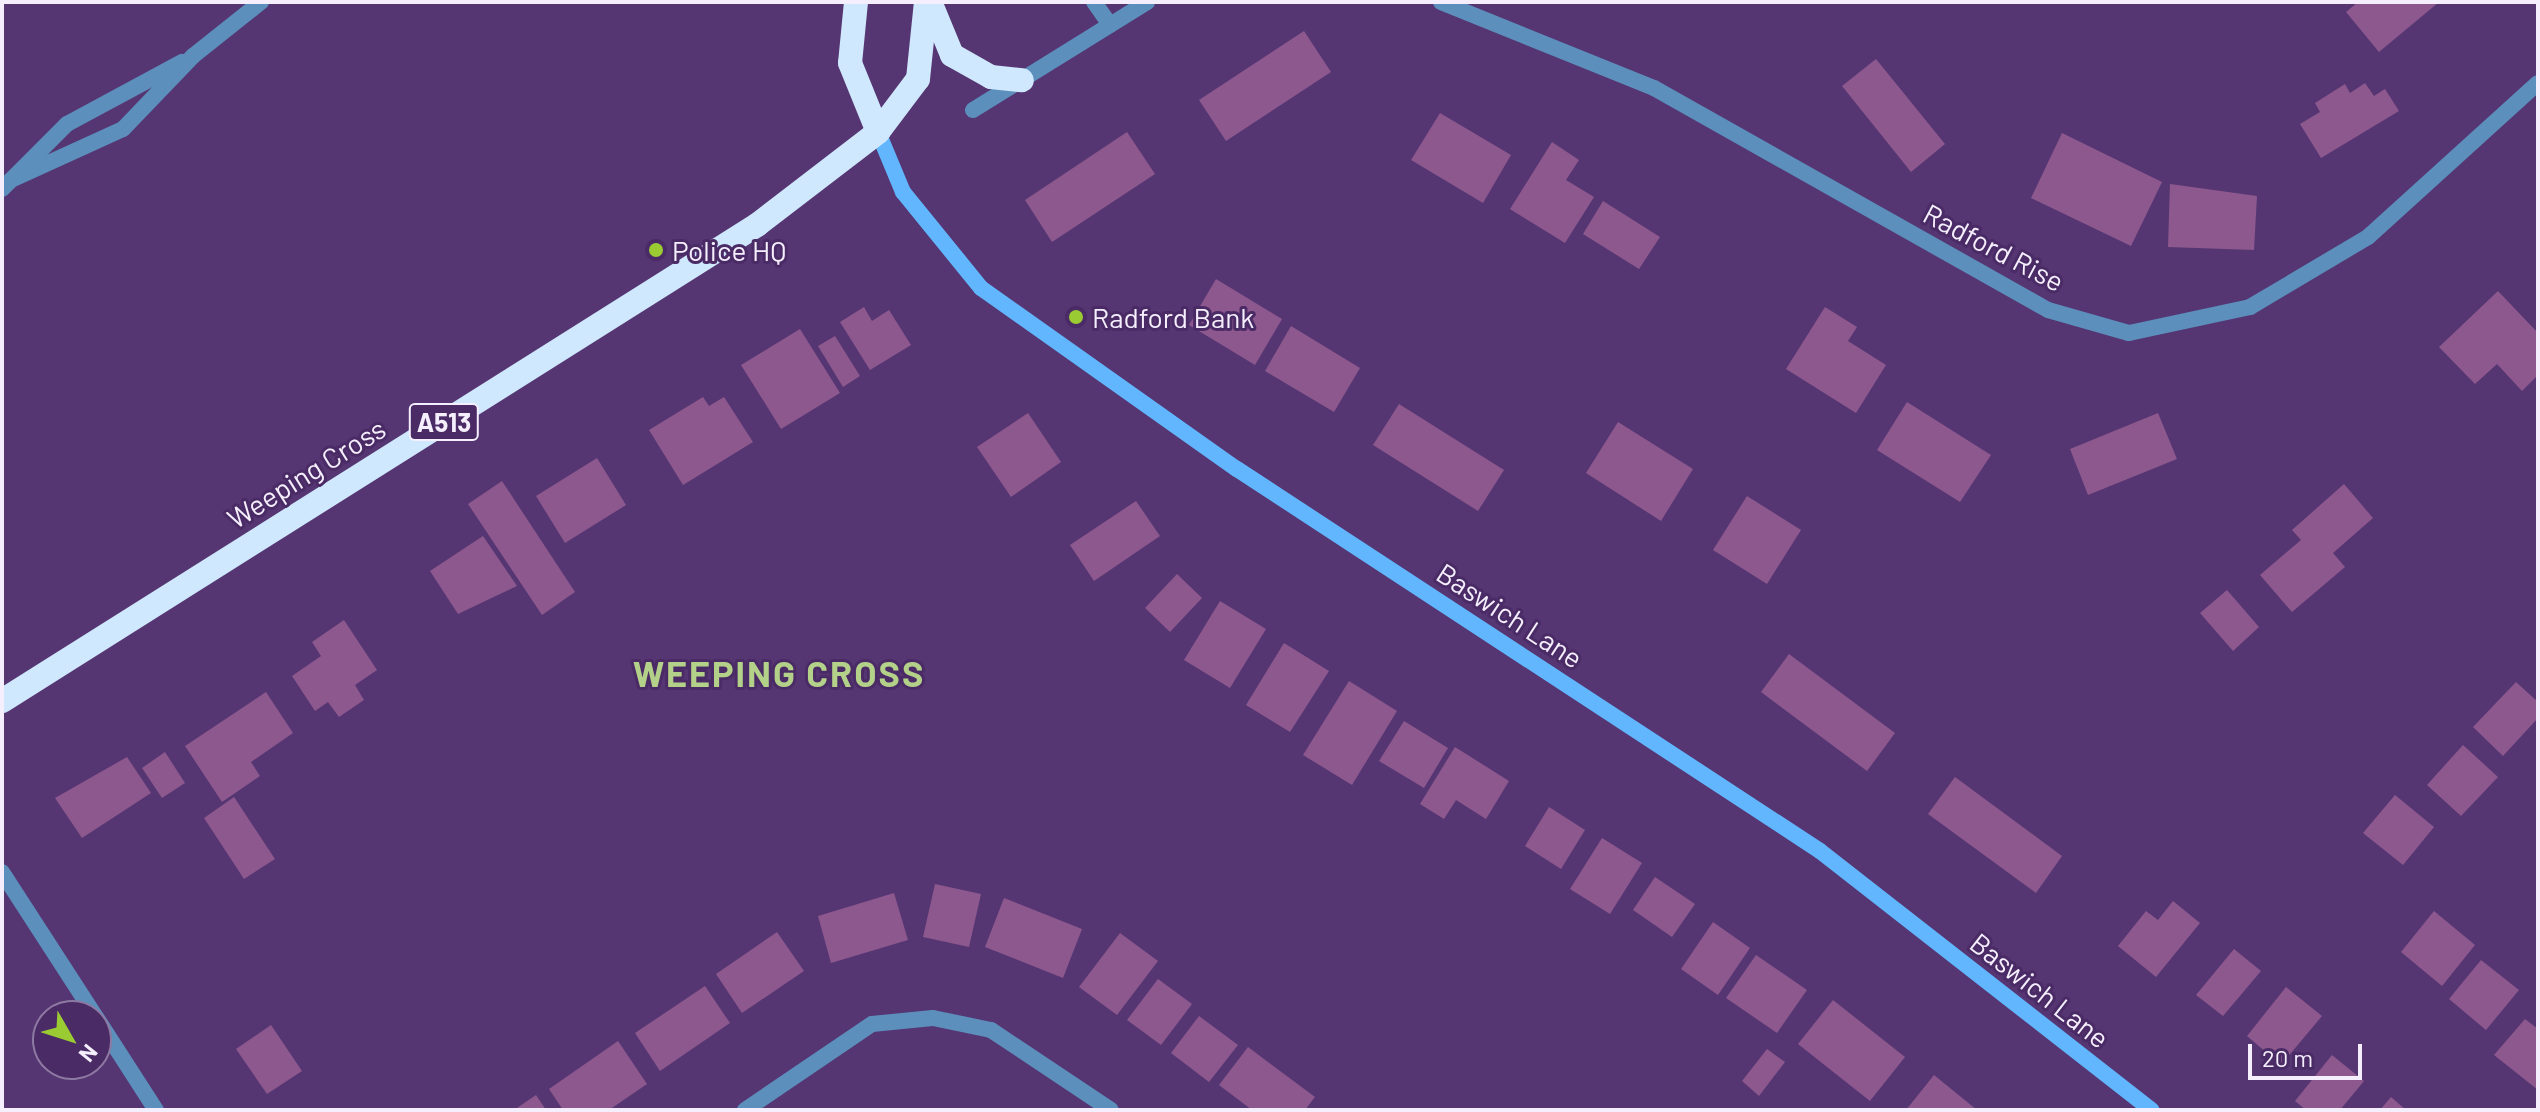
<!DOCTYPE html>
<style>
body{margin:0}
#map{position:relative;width:2540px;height:1112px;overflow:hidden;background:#553672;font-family:Barlow,sans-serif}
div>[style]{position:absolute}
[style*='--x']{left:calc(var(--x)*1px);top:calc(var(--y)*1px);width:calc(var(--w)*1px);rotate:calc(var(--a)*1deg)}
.building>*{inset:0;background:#8d588e}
.street>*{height:16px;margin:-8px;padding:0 8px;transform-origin:8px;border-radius:8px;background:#5c8fbc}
.secondary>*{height:16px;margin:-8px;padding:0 8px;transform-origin:8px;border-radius:8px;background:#62b6fd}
.highway>*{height:24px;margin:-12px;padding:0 12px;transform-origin:12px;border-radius:12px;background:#d0e8fd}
.dots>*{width:22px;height:22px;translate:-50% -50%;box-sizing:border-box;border:4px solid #4a2b66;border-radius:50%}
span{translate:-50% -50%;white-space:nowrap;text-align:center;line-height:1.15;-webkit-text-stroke:6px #4a2b66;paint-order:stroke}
.shield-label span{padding:2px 6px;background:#4a2b66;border:2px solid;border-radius:6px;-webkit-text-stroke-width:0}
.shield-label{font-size:26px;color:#f5effd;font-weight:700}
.street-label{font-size:28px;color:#f5effd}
.poi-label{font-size:28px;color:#f5effd}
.left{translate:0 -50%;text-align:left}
.district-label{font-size:36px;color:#b4d189;font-weight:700;letter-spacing:2px}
.frame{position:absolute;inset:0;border:4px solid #f5effd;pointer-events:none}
.north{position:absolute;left:32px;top:1000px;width:80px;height:80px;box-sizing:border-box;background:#4a2b66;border:2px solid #8e79a2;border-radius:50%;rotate:129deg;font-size:22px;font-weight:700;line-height:32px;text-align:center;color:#f5effd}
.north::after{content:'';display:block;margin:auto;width:28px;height:36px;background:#9bcb33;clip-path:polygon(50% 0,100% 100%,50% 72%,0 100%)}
.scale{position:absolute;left:2248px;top:1044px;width:114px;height:36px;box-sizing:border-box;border:4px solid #f5effd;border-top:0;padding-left:10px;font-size:24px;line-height:28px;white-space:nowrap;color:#f5effd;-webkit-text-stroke:6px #4a2b66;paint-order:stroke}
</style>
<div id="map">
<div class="building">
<i style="clip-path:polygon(2358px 2px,2439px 2px,2379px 52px,2346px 12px)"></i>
<i style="clip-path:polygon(1304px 31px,1331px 72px,1226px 141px,1199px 100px)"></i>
<i style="clip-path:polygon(1876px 59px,1945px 144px,1911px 172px,1842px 86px)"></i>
<i style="clip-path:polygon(2365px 83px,2374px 96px,2385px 89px,2399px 111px,2321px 158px,2300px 124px,2320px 112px,2315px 103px,2345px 84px,2350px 93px)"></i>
<i style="clip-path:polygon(1440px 113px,1511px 155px,1483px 203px,1411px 160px)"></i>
<i style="clip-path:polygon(1127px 132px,1155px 174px,1052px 242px,1025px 200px)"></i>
<i style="clip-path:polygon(2062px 133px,2162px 182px,2131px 246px,2031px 198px)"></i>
<i style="clip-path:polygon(1552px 142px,1579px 160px,1566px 180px,1594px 197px,1565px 243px,1510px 209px)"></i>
<i style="clip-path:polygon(2170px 184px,2257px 196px,2254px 250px,2168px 247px)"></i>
<i style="clip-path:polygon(1603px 201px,1660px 237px,1639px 269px,1583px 234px)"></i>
<i style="clip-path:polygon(1216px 279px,1282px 319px,1255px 365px,1189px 325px)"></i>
<i style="clip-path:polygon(2498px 291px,2538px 333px,2538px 375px,2522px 391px,2497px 364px,2475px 384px,2439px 347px)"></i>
<i style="clip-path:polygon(864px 307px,872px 321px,889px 310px,911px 345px,870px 370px,840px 322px)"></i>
<i style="clip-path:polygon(1825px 307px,1857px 327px,1848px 341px,1886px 365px,1856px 413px,1786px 369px)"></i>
<i style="clip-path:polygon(1291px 326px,1360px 368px,1334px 412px,1265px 371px)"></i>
<i style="clip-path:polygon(800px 329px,840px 393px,781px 429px,741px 365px)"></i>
<i style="clip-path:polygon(835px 336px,860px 376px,843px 387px,818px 346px)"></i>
<i style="clip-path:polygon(703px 397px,709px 406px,724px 397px,753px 442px,683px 485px,649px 430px)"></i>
<i style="clip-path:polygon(1907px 402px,1991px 455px,1960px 502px,1877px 450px)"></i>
<i style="clip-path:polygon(1399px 404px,1504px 470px,1478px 511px,1373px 445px)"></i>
<i style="clip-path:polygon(1028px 413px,1061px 462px,1011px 497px,977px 447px)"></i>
<i style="clip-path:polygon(2158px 413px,2177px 459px,2088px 495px,2070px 449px)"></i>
<i style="clip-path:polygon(1618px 422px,1693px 469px,1661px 521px,1586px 473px)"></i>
<i style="clip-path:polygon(597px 458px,626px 505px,565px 543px,536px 496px)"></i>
<i style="clip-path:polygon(502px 481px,575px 592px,542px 615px,468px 504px)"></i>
<i style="clip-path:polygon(2344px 484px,2373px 518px,2333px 553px,2345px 567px,2292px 612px,2260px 575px,2301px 540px,2292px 530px)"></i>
<i style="clip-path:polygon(1747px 496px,1801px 530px,1767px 584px,1713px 550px)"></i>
<i style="clip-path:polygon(1136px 501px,1160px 536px,1094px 581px,1070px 545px)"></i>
<i style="clip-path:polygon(483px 536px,517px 586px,458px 614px,430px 571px)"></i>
<i style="clip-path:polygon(1177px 574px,1202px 598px,1170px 632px,1145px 608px)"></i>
<i style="clip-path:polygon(2227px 590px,2259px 627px,2233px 651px,2200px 613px)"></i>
<i style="clip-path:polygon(1220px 601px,1266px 629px,1230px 688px,1184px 660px)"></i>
<i style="clip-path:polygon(344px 620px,377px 670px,355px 685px,364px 700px,339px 717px,328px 702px,315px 711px,292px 676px,321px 656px,312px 642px)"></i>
<i style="clip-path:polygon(1284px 643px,1329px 671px,1290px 732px,1246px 705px)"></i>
<i style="clip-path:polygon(1789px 654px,1895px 733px,1867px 771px,1761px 692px)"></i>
<i style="clip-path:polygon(1349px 681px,1397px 711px,1352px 785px,1303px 755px)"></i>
<i style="clip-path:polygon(2516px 682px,2538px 702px,2538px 718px,2503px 756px,2473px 727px)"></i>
<i style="clip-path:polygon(266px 692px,293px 733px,251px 762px,260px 776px,222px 802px,185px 746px)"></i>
<i style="clip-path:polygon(1404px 721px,1448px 748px,1424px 788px,1379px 761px)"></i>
<i style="clip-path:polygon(2463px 745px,2498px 777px,2461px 816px,2427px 785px)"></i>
<i style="clip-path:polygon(1455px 747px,1509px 781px,1486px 819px,1456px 800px,1444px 819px,1420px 804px)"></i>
<i style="clip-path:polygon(165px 752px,185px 783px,162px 798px,142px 768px)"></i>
<i style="clip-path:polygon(127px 757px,151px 793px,82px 838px,55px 798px)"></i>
<i style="clip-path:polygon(1955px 777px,2062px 856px,2036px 893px,1928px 814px)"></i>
<i style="clip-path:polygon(2395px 795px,2434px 827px,2403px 865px,2363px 833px)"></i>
<i style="clip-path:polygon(234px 797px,275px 859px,244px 879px,204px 818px)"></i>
<i style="clip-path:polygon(1549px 807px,1585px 830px,1561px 869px,1525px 846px)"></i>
<i style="clip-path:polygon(1602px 838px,1642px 863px,1610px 914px,1570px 889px)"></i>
<i style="clip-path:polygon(1655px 877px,1695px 904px,1672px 937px,1633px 910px)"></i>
<i style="clip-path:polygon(935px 884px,981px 894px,969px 947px,923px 937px)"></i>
<i style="clip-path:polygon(894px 893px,908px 940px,831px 963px,818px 916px)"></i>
<i style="clip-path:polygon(1004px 898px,1082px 929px,1063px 978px,985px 947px)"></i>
<i style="clip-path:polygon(2173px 901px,2200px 923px,2156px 977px,2118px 946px,2146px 911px,2158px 920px)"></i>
<i style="clip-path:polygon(2434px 911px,2475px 945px,2442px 986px,2401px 952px)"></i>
<i style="clip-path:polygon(1713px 922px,1750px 948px,1718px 995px,1681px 969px)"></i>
<i style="clip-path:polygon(777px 932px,804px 971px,742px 1013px,716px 974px)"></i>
<i style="clip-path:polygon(1120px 933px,1158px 961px,1117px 1015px,1079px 987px)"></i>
<i style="clip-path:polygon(2234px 949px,2261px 971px,2223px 1016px,2196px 995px)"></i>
<i style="clip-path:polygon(1756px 955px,1807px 990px,1777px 1033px,1726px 998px)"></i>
<i style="clip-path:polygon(2481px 960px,2519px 990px,2486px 1030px,2449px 999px)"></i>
<i style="clip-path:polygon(1158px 979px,1192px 1004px,1161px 1045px,1127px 1020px)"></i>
<i style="clip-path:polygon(705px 986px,730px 1023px,660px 1071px,635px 1033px)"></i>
<i style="clip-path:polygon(2286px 987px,2322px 1016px,2281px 1065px,2247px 1036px)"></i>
<i style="clip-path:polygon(1833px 1000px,1905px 1057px,1870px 1101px,1798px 1044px)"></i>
<i style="clip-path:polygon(1199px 1016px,1238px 1045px,1209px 1082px,1171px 1053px)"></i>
<i style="clip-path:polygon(2525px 1019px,2538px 1029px,2538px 1090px,2494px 1055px)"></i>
<i style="clip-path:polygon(271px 1025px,302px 1071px,267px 1094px,236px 1049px)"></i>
<i style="clip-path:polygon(618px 1041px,647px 1084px,609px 1110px,563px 1110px,549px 1089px)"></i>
<i style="clip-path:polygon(1248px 1047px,1315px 1097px,1305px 1110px,1252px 1110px,1219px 1085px)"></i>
<i style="clip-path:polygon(1767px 1049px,1785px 1062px,1759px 1096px,1742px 1081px)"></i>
<i style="clip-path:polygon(2332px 1055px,2364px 1081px,2340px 1110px,2306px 1110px,2295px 1101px)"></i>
<i style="clip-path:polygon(1934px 1075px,1977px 1110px,1906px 1110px)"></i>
<i style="clip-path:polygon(536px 1095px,546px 1110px,514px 1110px)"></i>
<i style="clip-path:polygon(2391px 1097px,2406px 1110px,2380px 1110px)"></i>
</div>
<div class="street">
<i style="--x:1094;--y:2;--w:28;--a:55"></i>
<i style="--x:1441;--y:2;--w:230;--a:22"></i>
<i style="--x:1654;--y:88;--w:452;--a:29.4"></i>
<i style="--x:2048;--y:310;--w:84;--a:15.9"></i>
<i style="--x:2129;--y:333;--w:124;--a:-12.1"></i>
<i style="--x:2250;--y:307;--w:137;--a:-30.7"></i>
<i style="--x:2368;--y:237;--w:229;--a:-42.2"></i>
<i style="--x:973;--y:110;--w:205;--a:-31.8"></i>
<i style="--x:11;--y:180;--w:123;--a:-24.5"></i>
<i style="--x:123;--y:129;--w:101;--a:-46.2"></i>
<i style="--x:193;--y:56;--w:87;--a:-38.5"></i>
<i style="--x:2;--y:189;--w:92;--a:-45"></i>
<i style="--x:67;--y:124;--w:131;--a:-28.3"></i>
<i style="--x:2;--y:872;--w:171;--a:57.1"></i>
<i style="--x:96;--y:1017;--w:111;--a:57.2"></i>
<i style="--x:745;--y:1110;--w:153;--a:-34.1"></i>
<i style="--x:872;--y:1024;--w:61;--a:-5.6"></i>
<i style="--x:933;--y:1018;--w:59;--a:11.7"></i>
<i style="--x:991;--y:1030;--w:144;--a:33.7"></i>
</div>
<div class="secondary">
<i style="--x:878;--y:132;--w:65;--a:67.4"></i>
<i style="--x:903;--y:192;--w:124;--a:50.9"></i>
<i style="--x:981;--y:288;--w:314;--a:35.3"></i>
<i style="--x:1237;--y:469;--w:697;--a:33.23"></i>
<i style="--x:1820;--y:851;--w:421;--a:38"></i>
</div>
<div class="highway">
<i style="--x:856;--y:2;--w:61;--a:95.6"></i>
<i style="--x:850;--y:63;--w:74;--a:67.9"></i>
<i style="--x:931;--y:4;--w:55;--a:67.6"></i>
<i style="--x:952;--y:55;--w:45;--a:29.4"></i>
<i style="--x:991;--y:77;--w:31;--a:6"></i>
<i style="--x:2;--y:701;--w:893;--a:-32.23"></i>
<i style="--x:757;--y:225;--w:153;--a:-37.5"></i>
<i style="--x:878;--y:132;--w:66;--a:-53"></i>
<i style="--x:918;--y:79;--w:77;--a:-84.1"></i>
</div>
<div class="dots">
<i style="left:656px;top:250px;background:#9bcb33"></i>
<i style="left:1076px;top:317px;background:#9bcb33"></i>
</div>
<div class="shield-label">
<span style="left:444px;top:422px">A513</span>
</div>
<div class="street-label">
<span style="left:1994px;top:247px;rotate:28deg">Radford Rise</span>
<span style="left:306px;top:473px;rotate:-32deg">Weeping Cross</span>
<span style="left:1510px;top:615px;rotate:33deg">Baswich Lane</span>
<span style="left:2040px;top:990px;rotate:38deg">Baswich Lane</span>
</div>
<div class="poi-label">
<span class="left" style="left:672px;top:250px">Police HQ</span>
<span class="left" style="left:1092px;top:317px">Radford Bank</span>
</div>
<div class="district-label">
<span style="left:779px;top:673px">WEEPING CROSS</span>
</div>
<div class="frame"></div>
<div class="north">N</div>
<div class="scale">20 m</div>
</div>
